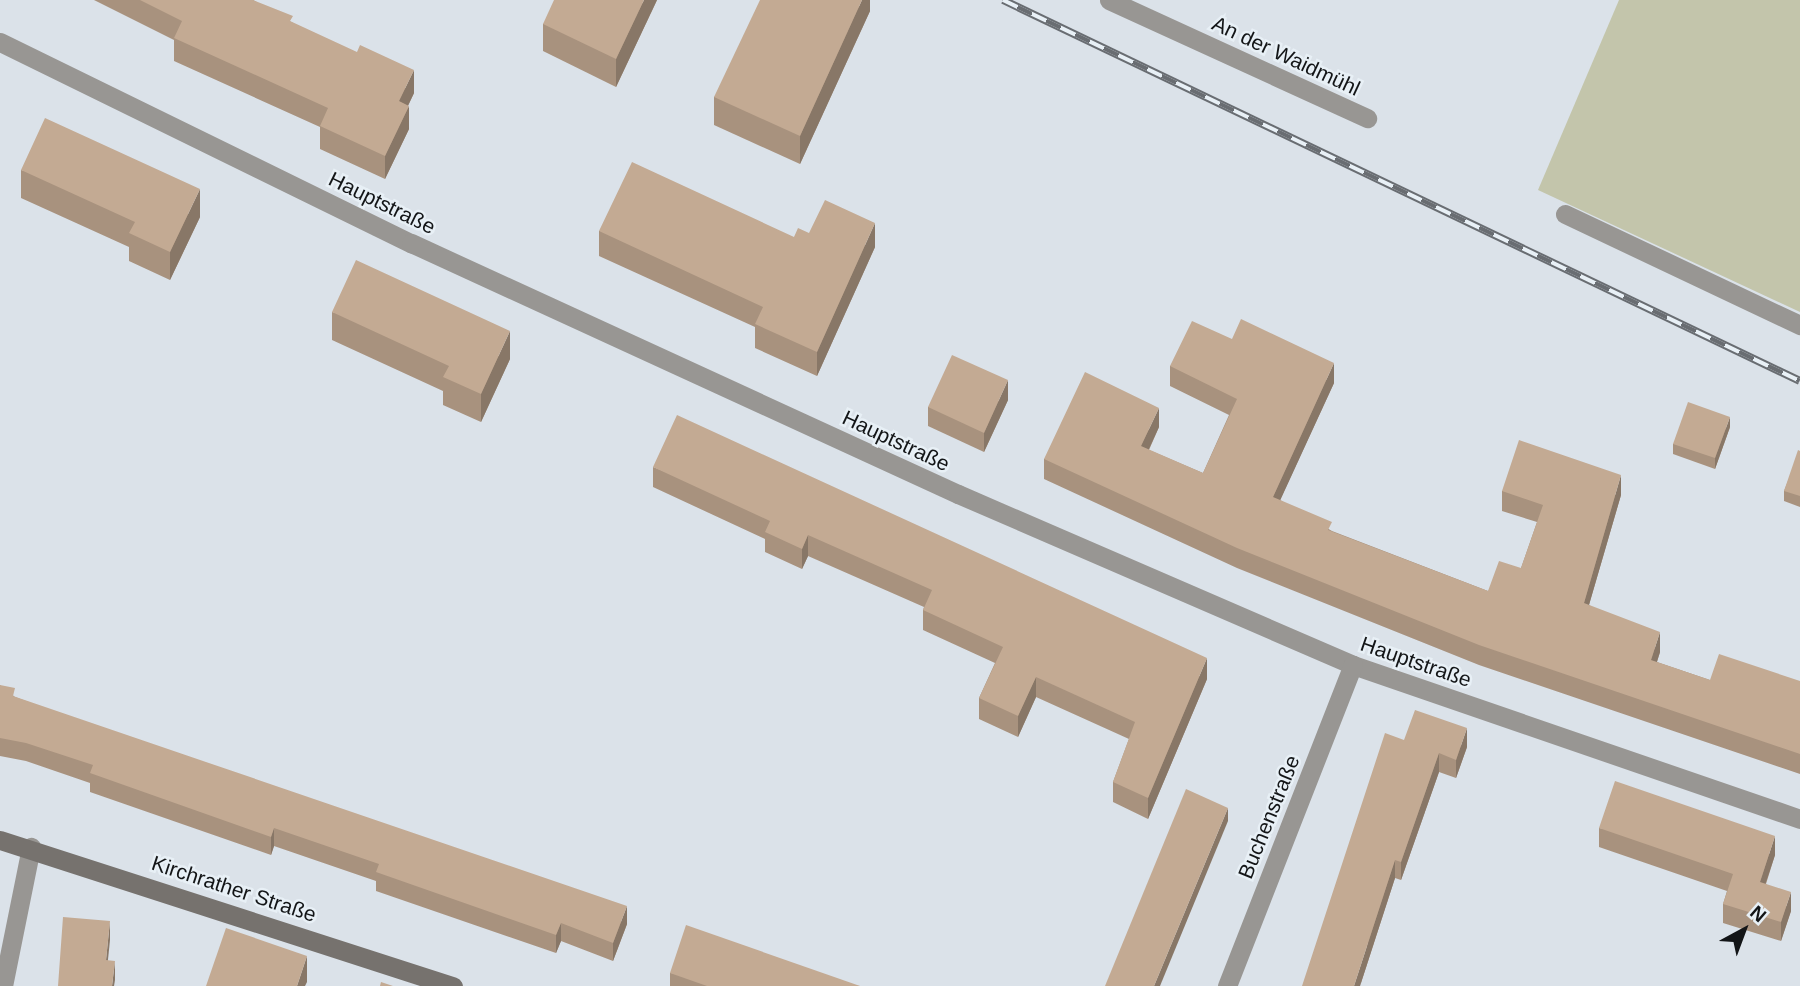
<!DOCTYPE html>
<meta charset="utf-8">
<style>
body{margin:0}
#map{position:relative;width:1800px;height:986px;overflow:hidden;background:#dbe2e9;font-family:Helvetica,sans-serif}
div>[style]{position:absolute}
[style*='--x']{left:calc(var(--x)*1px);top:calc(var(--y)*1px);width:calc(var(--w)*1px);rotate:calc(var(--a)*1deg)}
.green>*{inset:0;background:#c3c5ab}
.minor>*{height:19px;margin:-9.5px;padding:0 9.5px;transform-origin:9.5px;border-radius:9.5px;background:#989693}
.secondary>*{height:19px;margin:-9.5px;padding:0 9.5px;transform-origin:9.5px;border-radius:9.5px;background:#76726e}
.rail>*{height:8px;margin-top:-4px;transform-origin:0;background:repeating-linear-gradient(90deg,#e8f0f6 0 16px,#696d72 0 32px);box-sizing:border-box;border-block:2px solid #696d72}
.wall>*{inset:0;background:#a8927e}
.shaded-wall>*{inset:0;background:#887767}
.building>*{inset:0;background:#c3aa93}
span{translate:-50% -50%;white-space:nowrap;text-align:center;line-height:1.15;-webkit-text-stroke:5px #e8f0f6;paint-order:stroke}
.street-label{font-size:21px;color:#131517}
.north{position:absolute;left:1709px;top:895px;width:70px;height:70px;-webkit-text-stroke:5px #e8f0f6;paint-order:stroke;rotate:41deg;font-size:19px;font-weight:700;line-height:28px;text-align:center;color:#131517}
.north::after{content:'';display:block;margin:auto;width:24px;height:32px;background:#131517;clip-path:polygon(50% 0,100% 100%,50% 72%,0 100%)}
</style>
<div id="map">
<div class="green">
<i style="clip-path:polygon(1619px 0,1800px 0,1800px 312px,1538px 190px)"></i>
</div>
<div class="minor">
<i style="--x:1109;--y:0;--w:284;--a:24.6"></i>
<i style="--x:0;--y:42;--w:458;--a:26.1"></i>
<i style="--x:411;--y:243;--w:602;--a:24.65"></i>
<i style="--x:958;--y:494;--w:430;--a:23.4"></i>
<i style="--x:1353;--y:665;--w:473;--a:19"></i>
<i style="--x:1565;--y:214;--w:260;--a:25.3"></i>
<i style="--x:3;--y:986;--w:142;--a:-78.6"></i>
<i style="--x:1227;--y:986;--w:345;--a:-68.6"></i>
</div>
<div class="secondary">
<i style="--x:0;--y:840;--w:476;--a:17.9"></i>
</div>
<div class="rail">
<i style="--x:1003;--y:0;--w:883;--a:25.55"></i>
</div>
<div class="wall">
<i style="clip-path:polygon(94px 0,253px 0,414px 93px,408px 106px,409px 129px,385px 179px,320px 149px,320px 127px,174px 61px,174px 40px)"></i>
<i style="clip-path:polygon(657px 0,616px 87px,543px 51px,543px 24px)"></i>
<i style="clip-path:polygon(870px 0,870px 11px,800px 164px,714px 125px,714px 97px)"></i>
<i style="clip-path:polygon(21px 170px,200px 217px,170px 280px,129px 261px,129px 247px,21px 198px)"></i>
<i style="clip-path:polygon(599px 231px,794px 237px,809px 233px,875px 247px,817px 376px,755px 348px,755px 327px,599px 256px)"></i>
<i style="clip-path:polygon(332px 312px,510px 359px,481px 422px,443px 405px,443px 391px,332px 340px)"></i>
<i style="clip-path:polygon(1232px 339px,1334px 383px,1280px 500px,1332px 531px,1488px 591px,1521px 568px,1537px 522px,1502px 511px,1502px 491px,1621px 495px,1589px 605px,1660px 652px,1657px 662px,1710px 680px,1800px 681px,1800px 774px,1479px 665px,1237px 568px,1044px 479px,1044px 459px,1159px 427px,1149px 450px,1203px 473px,1229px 415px,1170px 386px,1170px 366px)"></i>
<i style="clip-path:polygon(1008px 400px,984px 452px,928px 426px,928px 407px)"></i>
<i style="clip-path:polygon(1730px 427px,1715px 469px,1673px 454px,1673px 444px)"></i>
<i style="clip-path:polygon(1800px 451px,1800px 507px,1784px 501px,1784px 491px)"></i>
<i style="clip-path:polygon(653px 467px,1207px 679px,1148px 819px,1113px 802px,1113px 782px,1129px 739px,1036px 697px,1018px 737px,979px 719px,979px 698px,995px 663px,923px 630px,923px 610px,924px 607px,808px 556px,802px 569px,765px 552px,765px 539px,653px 487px)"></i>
<i style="clip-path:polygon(0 685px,15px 697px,627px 924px,613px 961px,561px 941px,556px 953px,376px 891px,376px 881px,274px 846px,271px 855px,90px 792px,90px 783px,26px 761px,0 756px)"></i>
<i style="clip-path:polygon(1404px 740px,1467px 747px,1456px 778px,1439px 772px,1401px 880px,1395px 878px,1360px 986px)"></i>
<i style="clip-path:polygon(1599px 828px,1775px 855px,1766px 884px,1791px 911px,1781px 941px,1723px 923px,1723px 904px,1727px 891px,1599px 847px)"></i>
<i style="clip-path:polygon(670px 973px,860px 986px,670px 986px)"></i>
</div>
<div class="shaded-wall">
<i style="clip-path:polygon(644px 0,657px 0,616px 87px,616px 59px)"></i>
<i style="clip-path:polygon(862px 0,870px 0,870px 11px,800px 164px,800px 136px)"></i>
<i style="clip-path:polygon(414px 70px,414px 93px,399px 124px,399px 101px)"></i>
<i style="clip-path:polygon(409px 106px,409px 129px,385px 179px,385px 156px)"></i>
<i style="clip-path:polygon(200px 189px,200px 217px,170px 280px,170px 252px)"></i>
<i style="clip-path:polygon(875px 223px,875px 247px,817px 376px,817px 352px)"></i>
<i style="clip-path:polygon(510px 331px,510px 359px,481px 422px,481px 394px)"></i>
<i style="clip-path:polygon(1334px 363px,1334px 383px,1273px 516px,1273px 497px)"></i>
<i style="clip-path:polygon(1008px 380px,1008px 400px,984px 452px,984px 433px)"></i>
<i style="clip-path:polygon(1159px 408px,1159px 427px,1141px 466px,1141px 446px)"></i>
<i style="clip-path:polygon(1730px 417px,1730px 427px,1715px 469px,1715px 458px)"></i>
<i style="clip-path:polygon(1621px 475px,1621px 495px,1584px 622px,1584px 603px)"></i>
<i style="clip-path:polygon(808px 535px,808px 556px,802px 569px,802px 549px)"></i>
<i style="clip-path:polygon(1660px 632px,1660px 652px,1651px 680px,1651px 660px)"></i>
<i style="clip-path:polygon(1207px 658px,1207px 679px,1148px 819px,1148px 798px)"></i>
<i style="clip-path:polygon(1036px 677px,1036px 697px,1018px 737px,1018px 716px)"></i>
<i style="clip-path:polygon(1467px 728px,1467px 747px,1456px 778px,1456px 760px)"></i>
<i style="clip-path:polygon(1439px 753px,1439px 772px,1401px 880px,1401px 862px)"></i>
<i style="clip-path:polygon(1228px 808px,1228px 821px,1160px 986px,1154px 986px)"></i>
<i style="clip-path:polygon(274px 828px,274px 846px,271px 855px,271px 837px)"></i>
<i style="clip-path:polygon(1775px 836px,1775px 855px,1760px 900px,1760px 882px)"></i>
<i style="clip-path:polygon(1395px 860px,1395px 878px,1360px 986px,1354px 986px)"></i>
<i style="clip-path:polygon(1791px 892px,1791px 911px,1781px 941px,1781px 922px)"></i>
<i style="clip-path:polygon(627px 906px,627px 924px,613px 961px,613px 943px)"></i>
<i style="clip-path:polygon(110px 921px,110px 940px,106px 979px,106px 960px)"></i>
<i style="clip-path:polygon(561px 923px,561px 941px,556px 953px,556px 935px)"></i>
<i style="clip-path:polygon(307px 956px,307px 982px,305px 986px,297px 986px)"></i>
<i style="clip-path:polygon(115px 961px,115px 980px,114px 986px,112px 986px)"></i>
</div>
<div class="building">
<i style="clip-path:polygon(140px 0,253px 0,293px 16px,290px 21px,357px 52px,360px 45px,414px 70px,399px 101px,409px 106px,385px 156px,320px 126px,328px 108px,174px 38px,182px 21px)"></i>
<i style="clip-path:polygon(554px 0,644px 0,616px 59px,543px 24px)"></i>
<i style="clip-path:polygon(760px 0,862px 0,800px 136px,714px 97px)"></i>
<i style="clip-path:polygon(45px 118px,200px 189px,170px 252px,129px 233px,135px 222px,21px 170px)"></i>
<i style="clip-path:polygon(632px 162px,794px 237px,798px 228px,809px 233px,825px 200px,875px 223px,817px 352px,755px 324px,763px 307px,599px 231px)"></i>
<i style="clip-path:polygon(356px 260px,510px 331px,481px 394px,443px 377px,449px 366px,332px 312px)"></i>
<i style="clip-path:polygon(1241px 319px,1334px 363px,1273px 497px,1332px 522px,1328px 530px,1488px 591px,1499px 561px,1521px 568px,1543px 505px,1502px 491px,1519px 440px,1621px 475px,1584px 603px,1660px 632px,1651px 660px,1710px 680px,1719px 654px,1800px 681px,1800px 754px,1479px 645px,1237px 548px,1044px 459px,1085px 372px,1159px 408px,1141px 446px,1203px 473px,1237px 399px,1170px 366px,1192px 321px,1232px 339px)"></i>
<i style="clip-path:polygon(952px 355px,1008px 380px,984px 433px,928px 407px)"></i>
<i style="clip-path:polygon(1688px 402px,1730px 417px,1715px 458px,1673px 444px)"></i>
<i style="clip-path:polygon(677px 415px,1207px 658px,1148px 798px,1113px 782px,1135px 722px,1036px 677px,1018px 716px,979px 698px,1003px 647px,923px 610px,932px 590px,808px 535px,802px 549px,765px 532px,770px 521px,653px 467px)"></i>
<i style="clip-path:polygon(1798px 450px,1800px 451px,1800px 496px,1784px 491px)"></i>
<i style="clip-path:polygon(0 685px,15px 688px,13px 696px,627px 906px,613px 943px,561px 923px,556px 935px,376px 872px,379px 864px,274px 828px,271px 837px,90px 773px,93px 765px,26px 743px,0 738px)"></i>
<i style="clip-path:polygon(1415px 710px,1467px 728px,1456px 760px,1439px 753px,1401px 862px,1395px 860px,1354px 986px,1302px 986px,1385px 733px,1404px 740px)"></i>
<i style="clip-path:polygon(1615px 781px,1775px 836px,1760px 882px,1791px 892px,1781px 922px,1723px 904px,1733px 874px,1599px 828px)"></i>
<i style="clip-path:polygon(1186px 789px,1228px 808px,1154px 986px,1105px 986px)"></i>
<i style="clip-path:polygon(63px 917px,110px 921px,106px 960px,115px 961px,112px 986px,58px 986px)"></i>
<i style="clip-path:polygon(686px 925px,860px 986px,707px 986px,670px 973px)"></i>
<i style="clip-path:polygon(226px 928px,307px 956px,297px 986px,206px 986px)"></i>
<i style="clip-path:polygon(381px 982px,393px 986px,380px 986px)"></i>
</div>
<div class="street-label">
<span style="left:1286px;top:56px;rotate:25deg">An der Waidmühl</span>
<span style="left:382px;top:203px;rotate:26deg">Hauptstraße</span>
<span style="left:896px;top:441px;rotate:25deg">Hauptstraße</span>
<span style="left:1416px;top:662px;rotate:19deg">Hauptstraße</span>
<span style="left:1269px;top:817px;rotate:-68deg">Buchenstraße</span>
<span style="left:234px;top:889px;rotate:18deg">Kirchrather Straße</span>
</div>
<div class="north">N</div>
</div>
